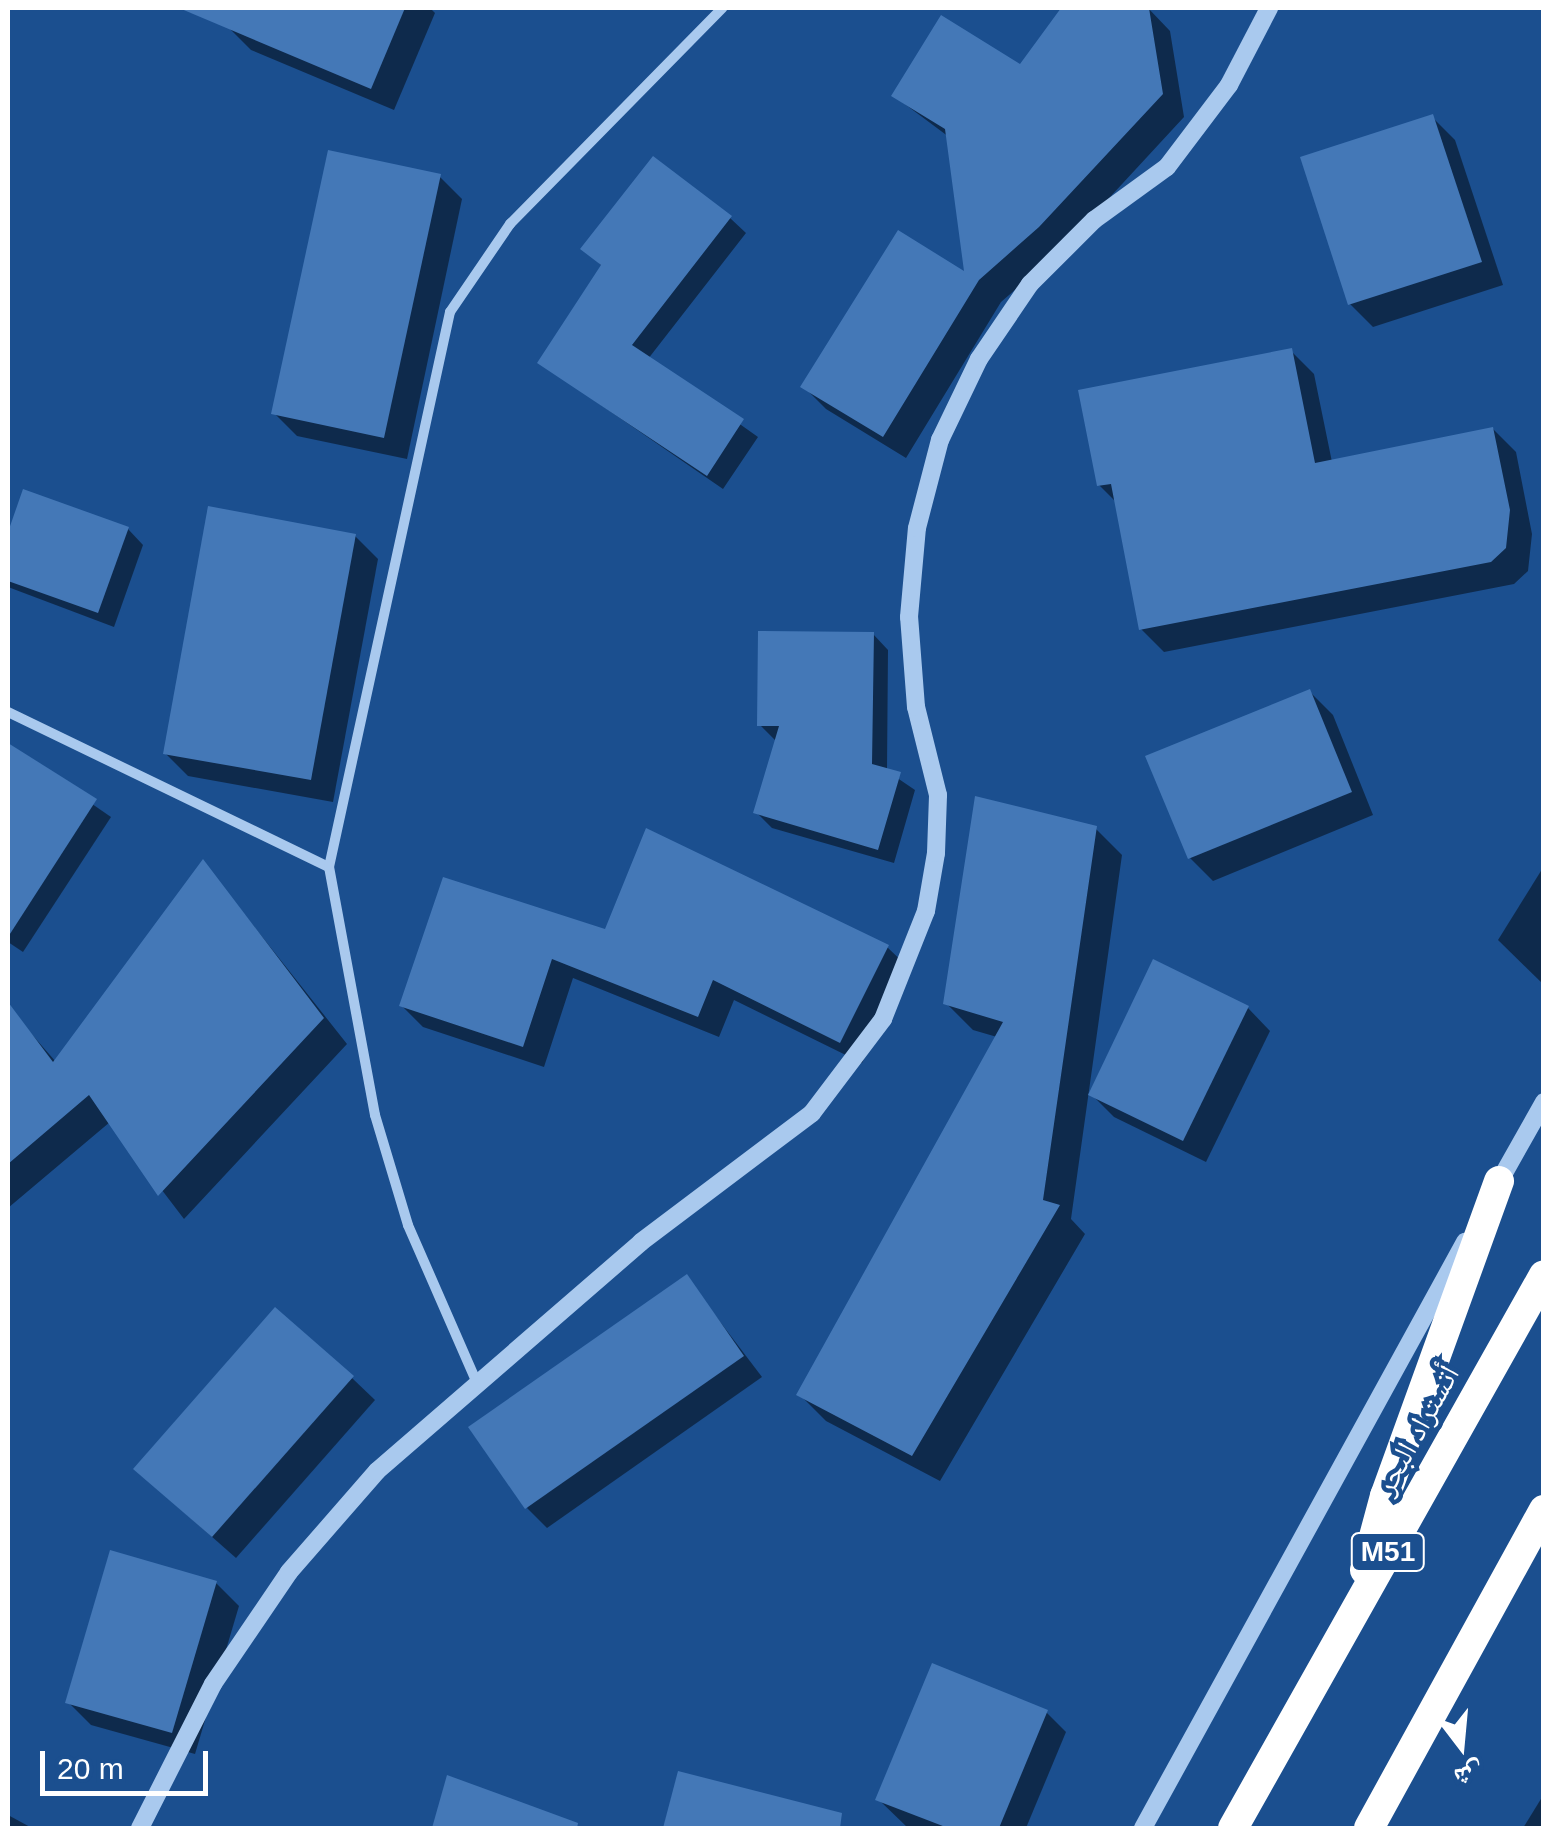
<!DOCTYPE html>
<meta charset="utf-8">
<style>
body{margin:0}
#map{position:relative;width:1551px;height:1836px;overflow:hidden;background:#1b4f8f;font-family:Arial,"Noto Naskh Arabic",sans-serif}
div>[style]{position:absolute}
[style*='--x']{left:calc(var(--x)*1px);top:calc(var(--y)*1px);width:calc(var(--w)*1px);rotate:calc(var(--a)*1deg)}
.shadow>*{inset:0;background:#0007}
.building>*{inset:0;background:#4478b7}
.minor>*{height:10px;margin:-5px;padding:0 5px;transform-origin:5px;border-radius:5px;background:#a9c9ee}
.tertiary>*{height:18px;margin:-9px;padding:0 9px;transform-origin:9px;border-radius:9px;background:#a9c9ee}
.motorway>*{height:30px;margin:-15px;padding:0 15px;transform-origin:15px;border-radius:15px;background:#fff}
span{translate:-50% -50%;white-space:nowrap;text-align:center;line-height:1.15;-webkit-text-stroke:9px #1b4f8f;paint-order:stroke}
.shield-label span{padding:2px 8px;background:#1b4f8f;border:2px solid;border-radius:8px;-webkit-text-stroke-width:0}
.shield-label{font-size:28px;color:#fff;font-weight:700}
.street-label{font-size:30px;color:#fff}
.frame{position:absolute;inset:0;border:10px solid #fff;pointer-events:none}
.north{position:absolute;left:1411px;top:1696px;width:100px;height:100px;-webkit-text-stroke:8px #1b4f8f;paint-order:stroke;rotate:164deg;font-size:28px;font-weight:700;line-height:40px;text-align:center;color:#fff}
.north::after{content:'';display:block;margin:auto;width:35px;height:45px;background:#fff;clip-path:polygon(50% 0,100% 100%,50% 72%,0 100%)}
.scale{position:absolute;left:40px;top:1751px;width:168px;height:45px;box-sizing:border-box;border:5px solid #fff;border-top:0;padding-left:12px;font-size:30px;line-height:35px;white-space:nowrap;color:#fff;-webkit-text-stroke:8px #1b4f8f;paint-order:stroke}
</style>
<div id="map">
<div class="shadow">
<i style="clip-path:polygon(236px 8px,430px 8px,435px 13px,394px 110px,251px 50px,228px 27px)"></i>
<i style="clip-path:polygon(1064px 8px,1148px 8px,1170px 31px,1184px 117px,1062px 249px,1001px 302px,906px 458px,826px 409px,803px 386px,967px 275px,949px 137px,894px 96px,1020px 67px)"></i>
<i style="clip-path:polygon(1432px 117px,1455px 140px,1503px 285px,1373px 327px,1350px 304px)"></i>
<i style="clip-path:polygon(439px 176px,462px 199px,407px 459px,297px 436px,274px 413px)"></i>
<i style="clip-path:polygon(730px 218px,746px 233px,648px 359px,758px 437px,723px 489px,540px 363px,603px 267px,584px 249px)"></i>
<i style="clip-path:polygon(1291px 351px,1314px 374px,1332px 462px,1493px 429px,1516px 452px,1532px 534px,1528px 571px,1514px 584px,1164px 652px,1141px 629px,1117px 503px,1099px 485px)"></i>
<i style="clip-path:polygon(25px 492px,128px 529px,143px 545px,114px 627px,8px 587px,8px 540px)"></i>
<i style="clip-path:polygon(355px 536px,378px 559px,333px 802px,188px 776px,165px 753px)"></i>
<i style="clip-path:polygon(873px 634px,888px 650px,887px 771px,915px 790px,894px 863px,772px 828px,756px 812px,777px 742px,760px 725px)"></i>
<i style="clip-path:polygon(1310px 692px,1333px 715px,1373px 815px,1213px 881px,1190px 858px)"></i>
<i style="clip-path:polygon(8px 746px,111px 817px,23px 952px,8px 942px)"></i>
<i style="clip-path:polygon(1095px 828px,1122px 855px,1071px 1219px,1085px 1234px,940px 1481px,826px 1421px,799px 1394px,997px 1037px,973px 1030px,946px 1003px)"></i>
<i style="clip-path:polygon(203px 862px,347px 1044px,184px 1219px,110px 1122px,8px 1208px,8px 1007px,56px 1062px)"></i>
<i style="clip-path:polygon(1544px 866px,1544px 985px,1498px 940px)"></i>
<i style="clip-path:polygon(606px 932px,887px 947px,909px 968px,862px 1063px,734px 1000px,719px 1037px,573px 978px,544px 1067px,423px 1027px,402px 1006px)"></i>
<i style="clip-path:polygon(1248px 1008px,1270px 1031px,1206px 1162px,1114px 1117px,1091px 1094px)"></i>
<i style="clip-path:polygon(686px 1277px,762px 1377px,547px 1528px,527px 1508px)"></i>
<i style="clip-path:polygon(352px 1378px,375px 1400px,236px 1558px,160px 1491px)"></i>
<i style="clip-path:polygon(216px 1583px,239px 1606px,195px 1754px,91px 1725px,68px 1702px)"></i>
<i style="clip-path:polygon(1046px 1712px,1066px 1732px,1026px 1828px,908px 1828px,878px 1799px)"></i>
<i style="clip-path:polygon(680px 1774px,788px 1813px,784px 1828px,665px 1828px)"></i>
<i style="clip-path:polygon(448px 1778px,568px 1822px,575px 1828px,434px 1828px)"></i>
<i style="clip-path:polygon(1544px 1794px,1544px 1828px,1523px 1828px)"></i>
<i style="clip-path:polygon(8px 1815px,32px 1828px,8px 1828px)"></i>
</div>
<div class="building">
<i style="clip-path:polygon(179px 8px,405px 8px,371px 89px)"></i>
<i style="clip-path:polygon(1061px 8px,1149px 8px,1163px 94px,1039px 227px,979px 280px,883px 437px,800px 387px,898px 230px,964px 271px,945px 129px,891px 96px,941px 15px,1020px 64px)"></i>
<i style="clip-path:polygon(1433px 114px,1482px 262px,1348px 305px,1300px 157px)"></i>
<i style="clip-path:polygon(328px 150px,441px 174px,384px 438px,271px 414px)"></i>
<i style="clip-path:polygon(653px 156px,732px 216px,632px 345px,744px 419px,707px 476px,537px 363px,601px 265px,580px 249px)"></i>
<i style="clip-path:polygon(1292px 348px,1315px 463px,1493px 427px,1510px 510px,1506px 548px,1491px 562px,1139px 630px,1111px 484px,1097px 486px,1078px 390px)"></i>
<i style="clip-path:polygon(23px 489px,129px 527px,98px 613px,8px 581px,8px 532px)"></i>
<i style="clip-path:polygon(208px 506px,356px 534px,311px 780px,163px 754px)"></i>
<i style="clip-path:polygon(758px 631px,874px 632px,872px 764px,901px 772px,878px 850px,753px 813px,779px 726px,757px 726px)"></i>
<i style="clip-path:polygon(1310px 689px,1352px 792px,1188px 859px,1145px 756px)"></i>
<i style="clip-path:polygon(8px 743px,97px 799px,8px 937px)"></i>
<i style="clip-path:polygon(975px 796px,1097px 826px,1043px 1200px,1060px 1205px,912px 1456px,796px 1395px,1003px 1022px,943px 1004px)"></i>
<i style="clip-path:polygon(646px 828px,889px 945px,840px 1043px,713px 980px,698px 1017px,552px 959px,523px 1047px,399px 1006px,443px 877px,605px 929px)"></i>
<i style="clip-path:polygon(203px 859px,324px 1018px,158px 1196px,89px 1095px,8px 1164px,8px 1002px,53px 1062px)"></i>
<i style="clip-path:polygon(1153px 959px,1249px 1006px,1183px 1141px,1088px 1095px)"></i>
<i style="clip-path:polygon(687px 1274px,744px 1356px,525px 1509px,468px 1427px)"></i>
<i style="clip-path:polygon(275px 1307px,354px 1376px,212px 1537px,133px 1469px)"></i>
<i style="clip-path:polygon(110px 1550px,217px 1581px,172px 1733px,65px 1703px)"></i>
<i style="clip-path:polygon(932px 1663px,1048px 1710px,999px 1828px,948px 1828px,875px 1800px)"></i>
<i style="clip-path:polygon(678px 1771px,842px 1813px,840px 1828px,663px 1828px)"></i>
<i style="clip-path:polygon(447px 1775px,578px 1823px,577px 1828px,432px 1828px)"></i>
</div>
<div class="minor">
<i style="--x:8;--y:712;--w:356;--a:25.8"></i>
<i style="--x:477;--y:1383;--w:172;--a:-113.6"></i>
<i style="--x:408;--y:1225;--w:115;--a:-106.7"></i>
<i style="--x:375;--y:1115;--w:252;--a:-100.5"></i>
<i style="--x:329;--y:867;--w:568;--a:-77.7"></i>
<i style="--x:450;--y:312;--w:107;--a:-55.7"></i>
<i style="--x:510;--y:224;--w:303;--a:-45.5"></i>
</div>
<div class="tertiary">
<i style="--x:1495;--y:1189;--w:100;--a:-60.6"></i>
<i style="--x:140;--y:1828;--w:161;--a:-63.1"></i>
<i style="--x:213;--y:1684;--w:135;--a:-55.8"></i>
<i style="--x:289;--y:1572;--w:134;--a:-48.9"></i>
<i style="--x:377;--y:1471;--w:349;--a:-40.9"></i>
<i style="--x:641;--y:1242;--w:214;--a:-37"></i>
<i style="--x:812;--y:1113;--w:118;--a:-52.9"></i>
<i style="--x:883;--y:1019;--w:116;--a:-68.3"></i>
<i style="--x:926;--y:911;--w:59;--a:-80.2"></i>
<i style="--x:936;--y:853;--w:58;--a:-88"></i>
<i style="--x:938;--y:795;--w:91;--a:-104"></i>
<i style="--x:916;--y:707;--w:90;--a:-94.4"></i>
<i style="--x:909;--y:617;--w:89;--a:-84.9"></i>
<i style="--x:917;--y:528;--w:91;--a:-75.4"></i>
<i style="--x:940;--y:440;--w:90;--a:-64.3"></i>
<i style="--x:979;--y:359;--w:91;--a:-55.8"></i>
<i style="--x:1030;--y:284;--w:91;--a:-45"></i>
<i style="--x:1094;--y:220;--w:90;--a:-36"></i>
<i style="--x:1167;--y:167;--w:103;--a:-52.9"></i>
<i style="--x:1229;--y:85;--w:87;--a:-62.5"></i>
<i style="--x:1143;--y:1828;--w:669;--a:-61.21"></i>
</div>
<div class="motorway">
<i style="--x:1365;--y:1570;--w:77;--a:-74.9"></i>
<i style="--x:1385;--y:1496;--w:335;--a:-70.1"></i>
<i style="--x:1233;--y:1828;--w:634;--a:-60.65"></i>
<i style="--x:1369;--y:1828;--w:363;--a:-61.2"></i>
</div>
<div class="shield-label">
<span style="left:1388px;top:1552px">M51</span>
</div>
<div class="street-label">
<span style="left:1417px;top:1430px;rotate:-61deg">أتستراد البحر</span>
</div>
<div class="frame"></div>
<div class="north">ش</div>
<div class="scale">20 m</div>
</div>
